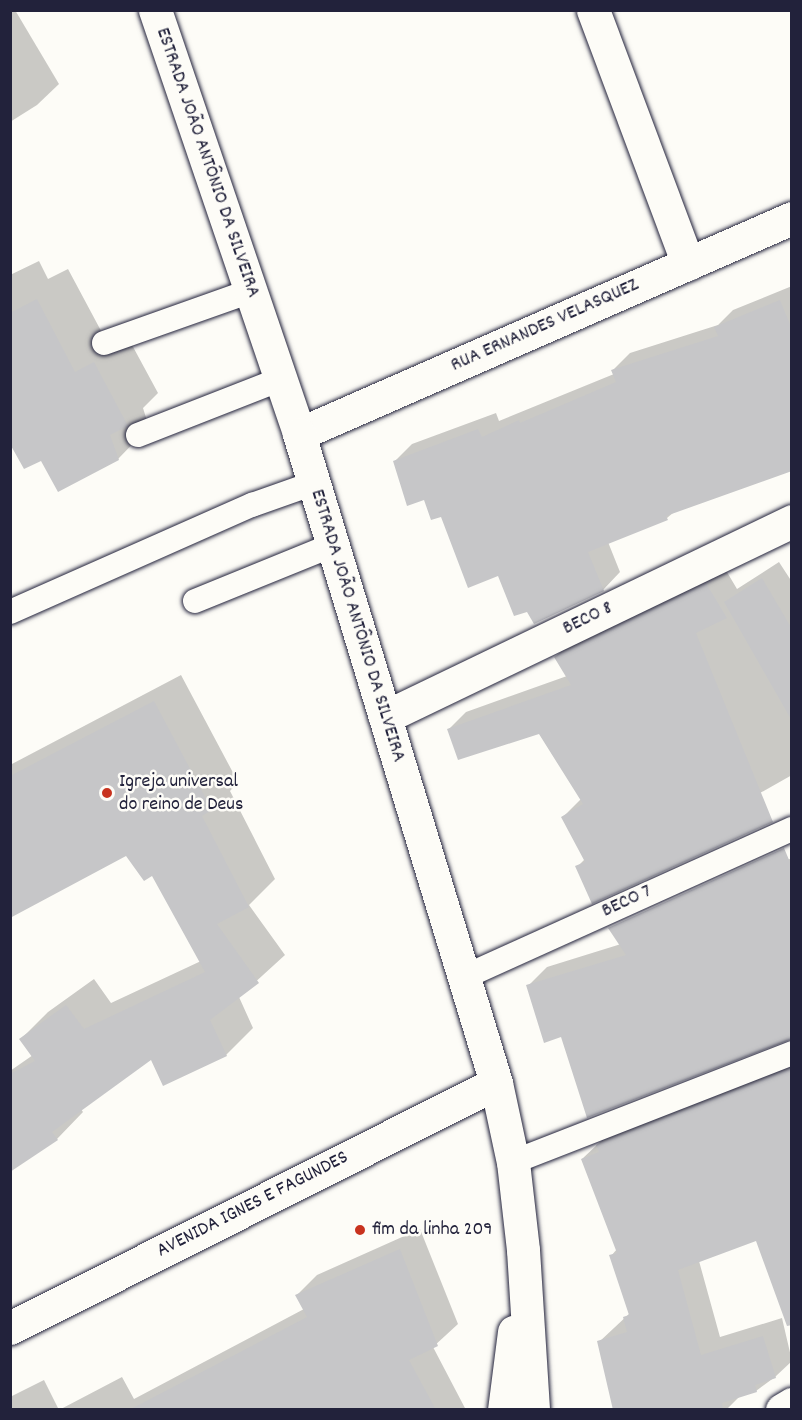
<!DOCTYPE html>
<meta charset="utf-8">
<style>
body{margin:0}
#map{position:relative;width:802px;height:1420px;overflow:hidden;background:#fdfcf7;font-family:Dekko,sans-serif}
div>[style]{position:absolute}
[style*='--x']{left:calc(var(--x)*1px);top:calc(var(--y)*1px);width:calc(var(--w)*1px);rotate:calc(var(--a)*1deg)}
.shadow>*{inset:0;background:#0003}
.building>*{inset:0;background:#c6c6c8}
.roads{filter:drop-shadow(0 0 2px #22223b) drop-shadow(0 0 2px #22223b)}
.service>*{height:24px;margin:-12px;padding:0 12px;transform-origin:12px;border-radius:12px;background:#fdfcf7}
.minor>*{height:33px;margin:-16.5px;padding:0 16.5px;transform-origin:16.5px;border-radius:16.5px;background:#fdfcf7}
.tertiary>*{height:33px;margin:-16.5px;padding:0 16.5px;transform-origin:16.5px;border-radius:16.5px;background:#fdfcf7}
.secondary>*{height:33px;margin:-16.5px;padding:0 16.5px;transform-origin:16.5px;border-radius:16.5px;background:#fdfcf7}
.dots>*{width:16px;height:16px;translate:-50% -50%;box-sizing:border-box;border:3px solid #fdfcf7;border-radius:50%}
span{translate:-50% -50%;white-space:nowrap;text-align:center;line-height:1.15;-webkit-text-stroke:5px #fdfcf7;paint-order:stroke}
.street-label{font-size:20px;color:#22223b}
.poi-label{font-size:20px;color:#22223b}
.left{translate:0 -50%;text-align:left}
.frame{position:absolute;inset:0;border:12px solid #22223b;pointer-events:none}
</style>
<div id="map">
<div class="shadow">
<i style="clip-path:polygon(10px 10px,15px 10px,59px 84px,37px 105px,10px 122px)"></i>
<i style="clip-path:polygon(39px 261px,48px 279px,68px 269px,107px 342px,125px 332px,158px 393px,143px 408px,149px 427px,118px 459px,42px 459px,10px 441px,10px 275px)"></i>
<i style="clip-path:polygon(792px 286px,792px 468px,674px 512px,667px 518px,608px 542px,620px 572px,603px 590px,499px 575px,394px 462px,412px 444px,496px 413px,499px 421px,614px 374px,613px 370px,630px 353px,718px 325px,733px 310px)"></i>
<i style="clip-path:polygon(779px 562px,792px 582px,792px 775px,668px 845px,577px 867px,585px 859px,563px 817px,581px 799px,539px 733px,449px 729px,466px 712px,567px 676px,555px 657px,573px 640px,724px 567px,737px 589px)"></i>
<i style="clip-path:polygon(181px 675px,238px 782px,230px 791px,275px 879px,249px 905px,285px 955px,239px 997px,253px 1028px,226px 1055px,152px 1058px,81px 1109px,83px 1112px,57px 1139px,10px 1170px,10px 1071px,33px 1055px,21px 1039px,48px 1012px,94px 979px,111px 1003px,201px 961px,153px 874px,126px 854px,10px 916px,10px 765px)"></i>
<i style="clip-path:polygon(792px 858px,792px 1039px,562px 1036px,528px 986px,547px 967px,621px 944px,638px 924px)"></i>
<i style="clip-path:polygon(792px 1058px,792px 1277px,750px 1207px,699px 1261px,720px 1337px,782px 1318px,792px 1361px,775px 1377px,756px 1391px,740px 1396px,726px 1410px,614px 1410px,599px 1342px,630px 1313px,611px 1256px,617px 1249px,582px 1159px,617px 1126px)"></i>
<i style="clip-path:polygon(420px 1229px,458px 1324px,433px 1347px,466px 1410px,59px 1410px,122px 1377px,134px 1399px,304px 1309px,297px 1295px,317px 1275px)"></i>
<i style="clip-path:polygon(44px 1380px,59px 1410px,10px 1410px,10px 1397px)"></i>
</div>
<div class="building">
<i style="clip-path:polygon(37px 299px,75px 372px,94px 362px,128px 426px,110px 435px,119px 460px,58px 492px,41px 461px,24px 469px,10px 444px,10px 313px)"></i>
<i style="clip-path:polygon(780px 300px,792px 329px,792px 471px,666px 516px,668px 520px,588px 552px,604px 591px,534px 624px,527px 612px,514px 616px,498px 576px,468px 588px,441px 517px,431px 520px,424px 500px,407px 506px,393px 461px,478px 429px,482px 437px,519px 420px,520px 423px,616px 382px,611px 370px,718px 336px,714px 327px)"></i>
<i style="clip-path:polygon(762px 578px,792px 629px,792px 721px,724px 602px)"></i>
<i style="clip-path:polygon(706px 583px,727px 618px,696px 633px,773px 822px,592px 904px,575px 866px,585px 862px,561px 817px,583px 804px,539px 734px,458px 760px,447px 729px,571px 685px,554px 657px)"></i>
<i style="clip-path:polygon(154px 701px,212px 810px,202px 816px,249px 907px,217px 924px,259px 983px,210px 1020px,227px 1056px,163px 1086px,151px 1060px,52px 1132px,58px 1140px,10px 1172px,10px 1074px,35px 1061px,19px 1039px,66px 1005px,84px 1029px,205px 972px,152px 876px,144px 881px,126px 856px,10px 918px,10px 776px)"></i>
<i style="clip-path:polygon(784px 848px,792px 867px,792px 1039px,587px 1118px,561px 1037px,544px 1043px,526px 985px,626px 955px,608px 928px)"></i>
<i style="clip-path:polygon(792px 1068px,792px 1325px,787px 1326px,756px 1241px,678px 1270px,701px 1355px,763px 1336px,776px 1378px,755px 1385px,757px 1392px,722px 1403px,723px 1410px,613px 1410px,597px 1341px,627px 1332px,623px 1317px,629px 1315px,609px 1255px,617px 1253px,581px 1159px,599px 1152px,596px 1145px)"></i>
<i style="clip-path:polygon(400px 1249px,438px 1346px,409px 1360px,436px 1410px,129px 1410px,307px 1317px,295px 1295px)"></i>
</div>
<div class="roads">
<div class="service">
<i style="--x:104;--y:343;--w:156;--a:-19.5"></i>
<i style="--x:138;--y:435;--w:154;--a:-21.4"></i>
<i style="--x:195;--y:601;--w:149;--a:-22.1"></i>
<i style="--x:10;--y:612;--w:265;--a:-23.9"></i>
<i style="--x:252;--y:505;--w:66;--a:-19.5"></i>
<i style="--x:464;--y:977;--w:360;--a:-24.3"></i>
<i style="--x:513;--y:1162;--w:300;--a:-21.3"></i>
</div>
<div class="minor">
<i style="--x:593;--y:10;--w:271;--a:69.5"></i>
<i style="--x:299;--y:434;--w:538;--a:-23.66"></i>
<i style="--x:385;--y:717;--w:452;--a:-25.7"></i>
</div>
<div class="tertiary">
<i style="--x:10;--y:1328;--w:544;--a:-26.75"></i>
<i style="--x:782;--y:1410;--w:12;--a:-31"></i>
</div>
<div class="secondary">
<i style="--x:155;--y:10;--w:448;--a:71.2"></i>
<i style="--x:299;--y:434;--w:678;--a:73.11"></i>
<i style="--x:496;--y:1083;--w:81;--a:77.9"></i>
<i style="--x:513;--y:1162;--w:89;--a:83.5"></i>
<i style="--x:523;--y:1250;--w:160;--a:86.4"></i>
<i style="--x:504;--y:1410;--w:79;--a:-82.7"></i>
</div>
</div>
<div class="dots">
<i style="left:107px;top:793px;background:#c8321e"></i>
<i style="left:360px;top:1230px;background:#c8321e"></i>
</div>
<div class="street-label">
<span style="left:207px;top:163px;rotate:71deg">ESTRADA JOÃO ANTÔNIO DA SILVEIRA</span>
<span style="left:545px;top:326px;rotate:-24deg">RUA ERNANDES VELASQUEZ</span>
<span style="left:588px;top:619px;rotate:-26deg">BECO 8</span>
<span style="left:357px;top:626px;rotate:73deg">ESTRADA JOÃO ANTÔNIO DA SILVEIRA</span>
<span style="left:627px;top:902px;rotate:-25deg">BECO 7</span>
<span style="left:253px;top:1205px;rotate:-27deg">AVENIDA IGNES E FAGUNDES</span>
</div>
<div class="poi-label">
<span class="left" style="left:119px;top:794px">Igreja universal<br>do reino de Deus</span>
<span class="left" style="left:372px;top:1230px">fim da linha 209</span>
</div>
<div class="frame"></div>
</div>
